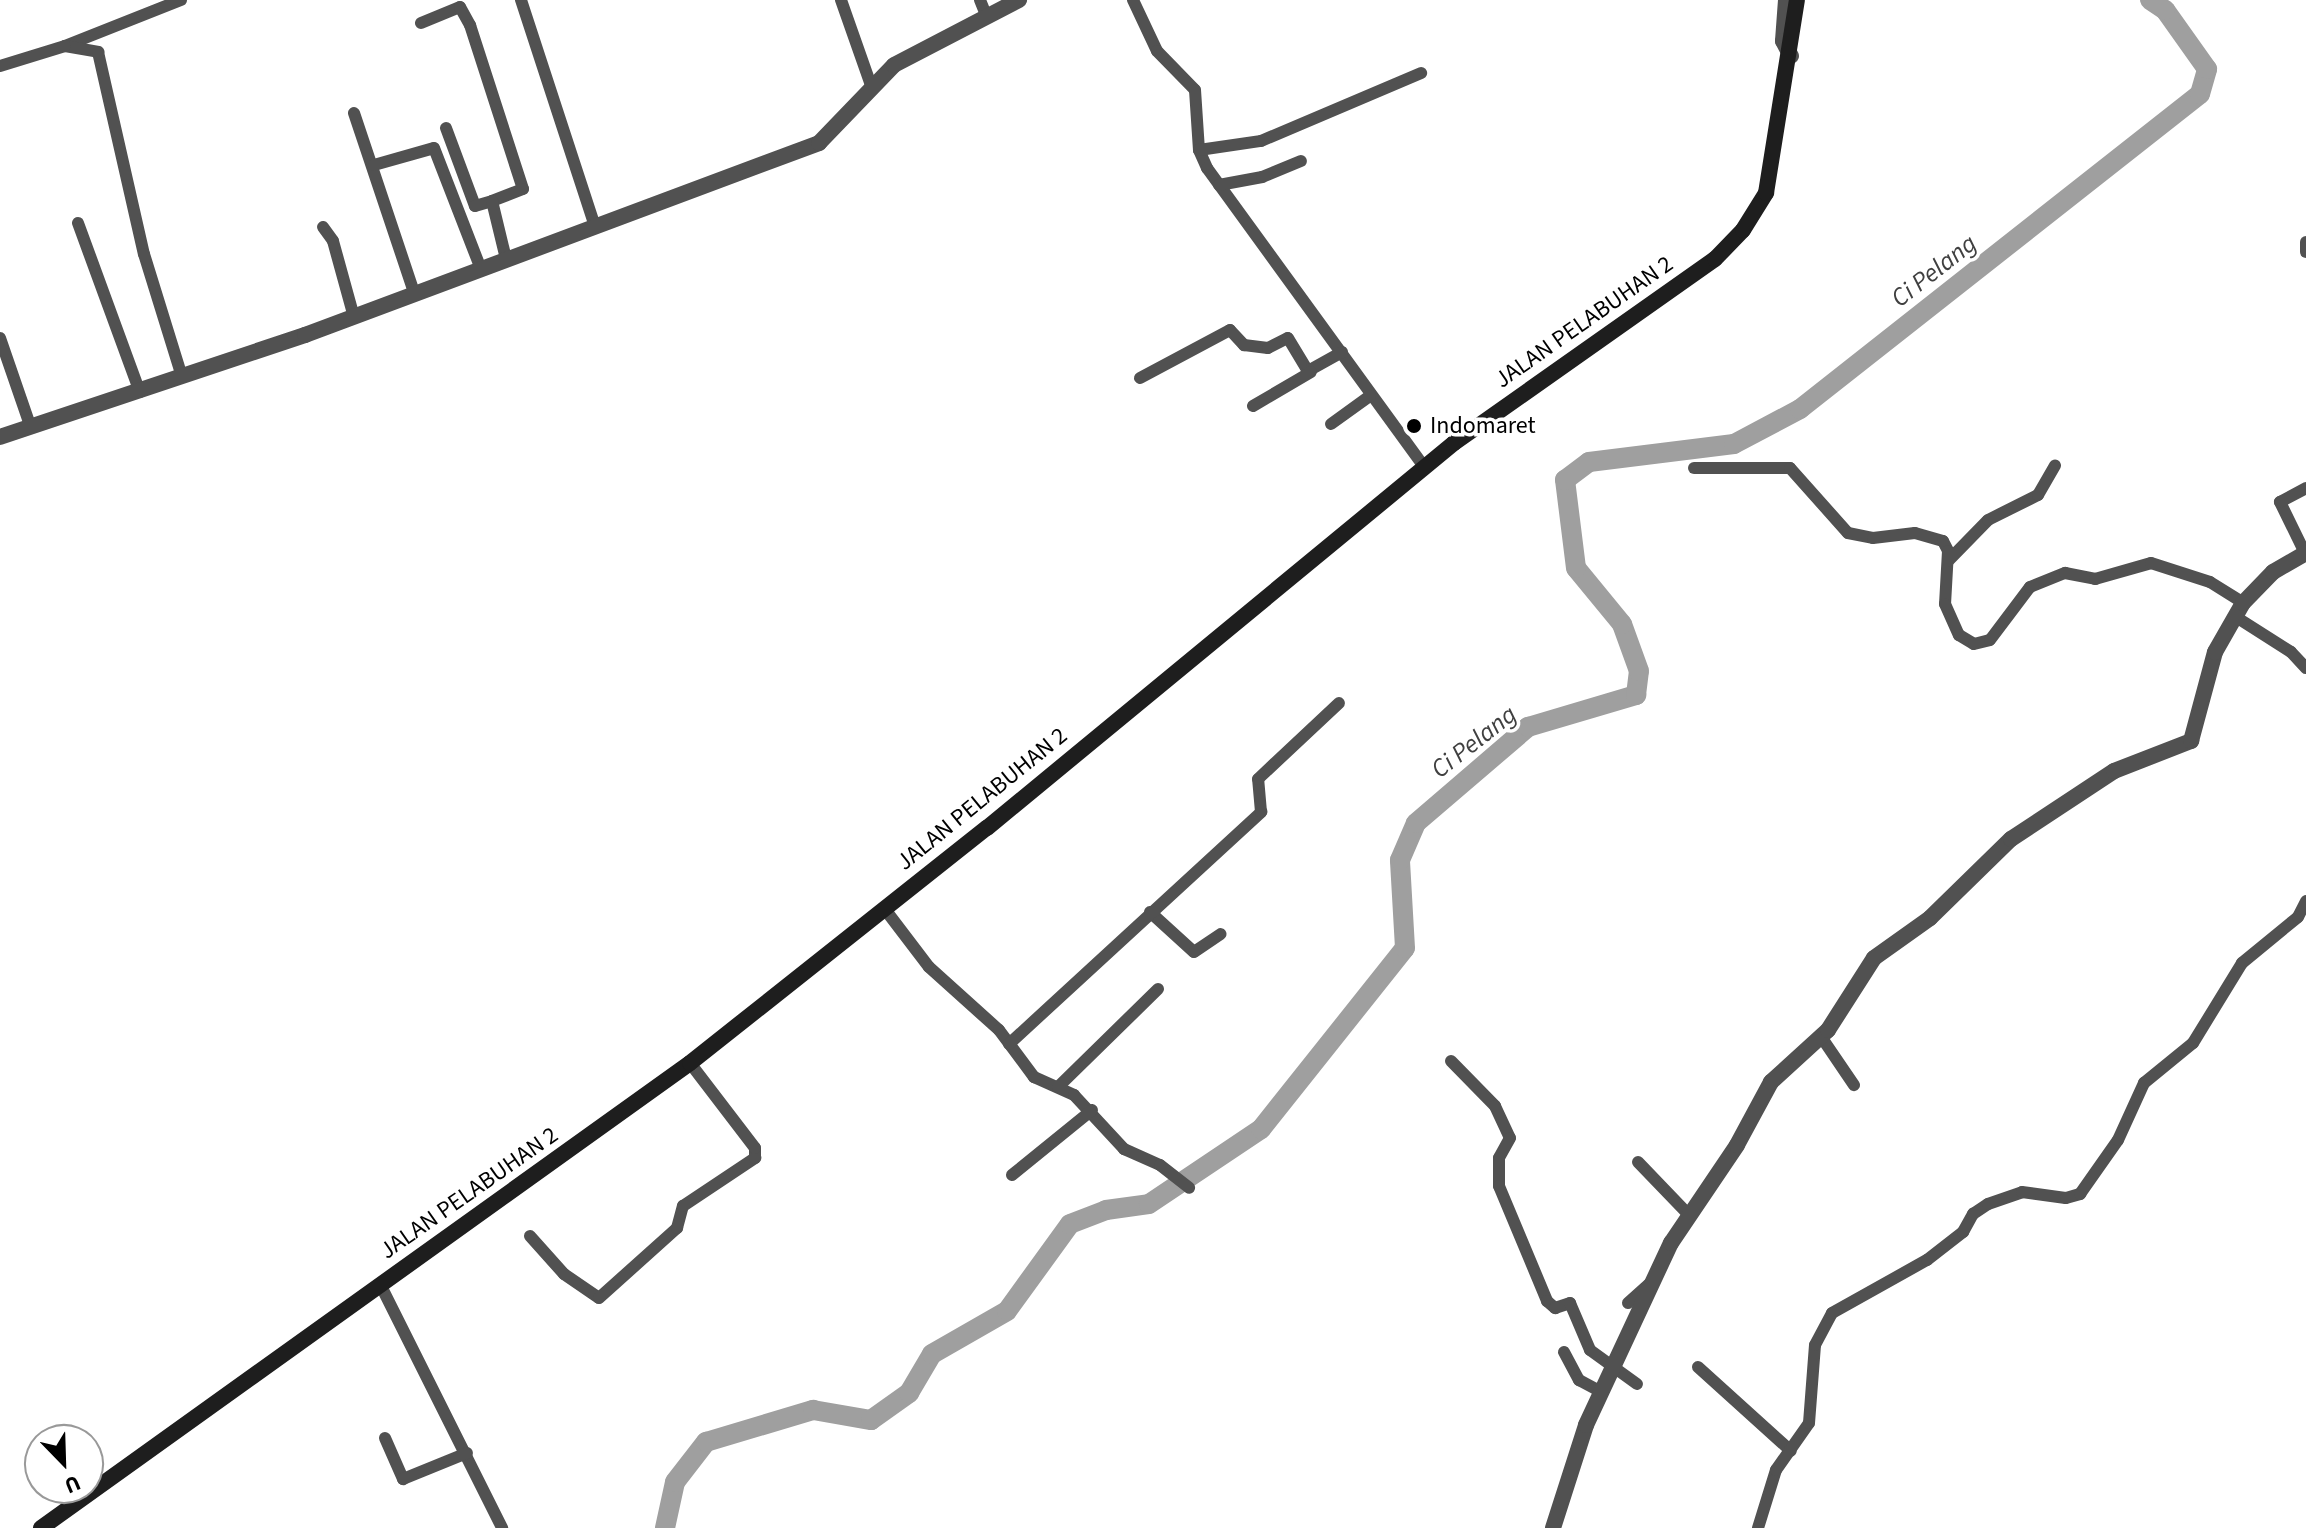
<!DOCTYPE html>
<style>
body{margin:0}
#map{position:relative;width:2306px;height:1528px;overflow:hidden;background:#fff;font-family:"Source Sans 3",sans-serif}
div>[style]{position:absolute}
[style*='--x']{left:calc(var(--x)*1px);top:calc(var(--y)*1px);width:calc(var(--w)*1px);rotate:calc(var(--a)*1deg)}
.river>*{height:20px;margin:-10px;padding:0 10px;transform-origin:10px;border-radius:10px;background:#9f9f9f}
.minor>*{height:12px;margin:-6px;padding:0 6px;transform-origin:6px;border-radius:6px;background:#515151}
.tertiary>*{height:16px;margin:-8px;padding:0 8px;transform-origin:8px;border-radius:8px;background:#515151}
.secondary>*{height:16px;margin:-8px;padding:0 8px;transform-origin:8px;border-radius:8px;background:#1e1e1e}
.dots>*{width:22px;height:22px;translate:-50% -50%;box-sizing:border-box;border:4px solid #fff;border-radius:50%}
span{translate:-50% -50%;white-space:nowrap;text-align:center;line-height:1.15;-webkit-text-stroke:7px #fff;paint-order:stroke}
.street-label{font-size:24px;color:#000}
.poi-label{font-size:24px;color:#000}
.left{translate:0 -50%;text-align:left}
.water-label{font-size:26px;color:#404040;font-style:italic}
.north{position:absolute;left:24px;top:1424px;width:80px;height:80px;box-sizing:border-box;background:#fff;border:2px solid #999;border-radius:50%;rotate:157deg;font-size:22px;font-weight:700;line-height:32px;text-align:center;color:#000}
.north::after{content:'';display:block;margin:auto;width:28px;height:36px;background:#000;clip-path:polygon(50% 0,100% 100%,50% 72%,0 100%)}
</style>
<div id="map">
<div class="river">
<i style="--x:665;--y:1528;--w:47;--a:-77.7"></i>
<i style="--x:675;--y:1482;--w:51;--a:-52.2"></i>
<i style="--x:706;--y:1442;--w:112;--a:-16.7"></i>
<i style="--x:813;--y:1410;--w:59;--a:9.8"></i>
<i style="--x:871;--y:1420;--w:47;--a:-35.4"></i>
<i style="--x:909;--y:1393;--w:45;--a:-59.5"></i>
<i style="--x:932;--y:1354;--w:86;--a:-29.8"></i>
<i style="--x:1007;--y:1311;--w:107;--a:-54.1"></i>
<i style="--x:1070;--y:1224;--w:39;--a:-21"></i>
<i style="--x:1106;--y:1210;--w:43;--a:-7.9"></i>
<i style="--x:1149;--y:1204;--w:135;--a:-33.8"></i>
<i style="--x:1261;--y:1129;--w:231;--a:-51.5"></i>
<i style="--x:1405;--y:948;--w:88;--a:-93.3"></i>
<i style="--x:1400;--y:860;--w:40;--a:-66.6"></i>
<i style="--x:1416;--y:823;--w:148;--a:-40.6"></i>
<i style="--x:1528;--y:727;--w:113;--a:-16.5"></i>
<i style="--x:1636;--y:695;--w:24;--a:-83"></i>
<i style="--x:1639;--y:671;--w:50;--a:-109.9"></i>
<i style="--x:1622;--y:624;--w:72;--a:-129.4"></i>
<i style="--x:1576;--y:568;--w:89;--a:-97.1"></i>
<i style="--x:1565;--y:480;--w:30;--a:-37"></i>
<i style="--x:1589;--y:462;--w:146;--a:-7.1"></i>
<i style="--x:1734;--y:444;--w:75;--a:-27.9"></i>
<i style="--x:1800;--y:409;--w:509;--a:-38.22"></i>
<i style="--x:2200;--y:94;--w:26;--a:-74"></i>
<i style="--x:2207;--y:69;--w:72;--a:-125.4"></i>
<i style="--x:2165;--y:10;--w:18;--a:-146"></i>
</div>
<div class="minor">
<i style="--x:181;--y:0;--w:125;--a:158.4"></i>
<i style="--x:65;--y:46;--w:34;--a:10"></i>
<i style="--x:98;--y:52;--w:207;--a:77.2"></i>
<i style="--x:144;--y:254;--w:129;--a:72.8"></i>
<i style="--x:521;--y:0;--w:236;--a:71.9"></i>
<i style="--x:841;--y:0;--w:90;--a:70.6"></i>
<i style="--x:980;--y:0;--w:18;--a:68"></i>
<i style="--x:1133;--y:0;--w:56;--a:64.8"></i>
<i style="--x:1157;--y:51;--w:54;--a:45.7"></i>
<i style="--x:1195;--y:90;--w:60;--a:86.2"></i>
<i style="--x:1199;--y:150;--w:20;--a:66"></i>
<i style="--x:1207;--y:168;--w:369;--a:54"></i>
<i style="--x:421;--y:23;--w:42;--a:-22.3"></i>
<i style="--x:460;--y:7;--w:21;--a:61"></i>
<i style="--x:470;--y:25;--w:172;--a:72.1"></i>
<i style="--x:523;--y:189;--w:33;--a:159"></i>
<i style="--x:0;--y:66;--w:68;--a:-17.1"></i>
<i style="--x:354;--y:113;--w:192;--a:71.5"></i>
<i style="--x:446;--y:128;--w:83;--a:69.6"></i>
<i style="--x:475;--y:206;--w:18;--a:-16"></i>
<i style="--x:492;--y:201;--w:60;--a:76.4"></i>
<i style="--x:1199;--y:150;--w:63;--a:-8.3"></i>
<i style="--x:1261;--y:141;--w:174;--a:-23"></i>
<i style="--x:374;--y:165;--w:62;--a:-15.8"></i>
<i style="--x:434;--y:148;--w:130;--a:68.8"></i>
<i style="--x:1219;--y:185;--w:44;--a:-10.5"></i>
<i style="--x:1262;--y:177;--w:42;--a:-22.3"></i>
<i style="--x:78;--y:223;--w:180;--a:69.9"></i>
<i style="--x:323;--y:227;--w:17;--a:54"></i>
<i style="--x:333;--y:241;--w:79;--a:74.6"></i>
<i style="--x:2306;--y:242;--w:10;--a:90"></i>
<i style="--x:0;--y:338;--w:95;--a:71"></i>
<i style="--x:1140;--y:378;--w:102;--a:-28.1"></i>
<i style="--x:1230;--y:330;--w:21;--a:47"></i>
<i style="--x:1244;--y:345;--w:24;--a:7"></i>
<i style="--x:1268;--y:348;--w:22;--a:-27"></i>
<i style="--x:1288;--y:338;--w:39;--a:59"></i>
<i style="--x:1308;--y:371;--w:39;--a:-29"></i>
<i style="--x:1253;--y:406;--w:67;--a:-30.4"></i>
<i style="--x:1331;--y:424;--w:48;--a:-35.7"></i>
<i style="--x:1694;--y:468;--w:96;--a:0"></i>
<i style="--x:1790;--y:468;--w:87;--a:48.3"></i>
<i style="--x:1848;--y:533;--w:25;--a:11"></i>
<i style="--x:1873;--y:538;--w:42;--a:-6.8"></i>
<i style="--x:1915;--y:533;--w:29;--a:16"></i>
<i style="--x:1943;--y:541;--w:11;--a:63"></i>
<i style="--x:1948;--y:551;--w:53;--a:93.2"></i>
<i style="--x:1945;--y:604;--w:34;--a:66"></i>
<i style="--x:1959;--y:635;--w:17;--a:31"></i>
<i style="--x:1974;--y:644;--w:16;--a:-14"></i>
<i style="--x:1990;--y:640;--w:66;--a:-53"></i>
<i style="--x:2030;--y:587;--w:38;--a:-22"></i>
<i style="--x:2065;--y:573;--w:31;--a:11"></i>
<i style="--x:2095;--y:579;--w:58;--a:-15.9"></i>
<i style="--x:2151;--y:563;--w:62;--a:17.9"></i>
<i style="--x:2210;--y:582;--w:39;--a:32"></i>
<i style="--x:2305;--y:553;--w:57;--a:-116.1"></i>
<i style="--x:2280;--y:502;--w:30;--a:-28"></i>
<i style="--x:1948;--y:561;--w:57;--a:-45.7"></i>
<i style="--x:1988;--y:520;--w:56;--a:-26.6"></i>
<i style="--x:2038;--y:495;--w:34;--a:-60"></i>
<i style="--x:2236;--y:617;--w:65;--a:32.5"></i>
<i style="--x:2291;--y:652;--w:22;--a:47"></i>
<i style="--x:884;--y:908;--w:74;--a:52.7"></i>
<i style="--x:929;--y:967;--w:94;--a:42"></i>
<i style="--x:999;--y:1030;--w:59;--a:53.3"></i>
<i style="--x:1034;--y:1077;--w:44;--a:24.2"></i>
<i style="--x:1074;--y:1095;--w:74;--a:47.2"></i>
<i style="--x:1124;--y:1149;--w:39;--a:24"></i>
<i style="--x:1160;--y:1165;--w:37;--a:38"></i>
<i style="--x:1150;--y:912;--w:59;--a:42.3"></i>
<i style="--x:1194;--y:952;--w:32;--a:-34"></i>
<i style="--x:1822;--y:1038;--w:57;--a:55.8"></i>
<i style="--x:1009;--y:1044;--w:343;--a:-42.6"></i>
<i style="--x:1261;--y:812;--w:33;--a:-95"></i>
<i style="--x:1258;--y:779;--w:111;--a:-43.2"></i>
<i style="--x:1451;--y:1061;--w:63;--a:45.6"></i>
<i style="--x:1495;--y:1106;--w:35;--a:65"></i>
<i style="--x:1510;--y:1138;--w:23;--a:119"></i>
<i style="--x:1499;--y:1158;--w:28;--a:90"></i>
<i style="--x:1499;--y:1186;--w:125;--a:67.3"></i>
<i style="--x:1547;--y:1301;--w:11;--a:41"></i>
<i style="--x:1555;--y:1308;--w:16;--a:-18"></i>
<i style="--x:1570;--y:1303;--w:51;--a:66.9"></i>
<i style="--x:1590;--y:1350;--w:58;--a:35.9"></i>
<i style="--x:1058;--y:1087;--w:140;--a:-44.4"></i>
<i style="--x:1638;--y:1162;--w:74;--a:46.1"></i>
<i style="--x:1012;--y:1175;--w:103;--a:-39.1"></i>
<i style="--x:530;--y:1236;--w:51;--a:48.2"></i>
<i style="--x:564;--y:1274;--w:42;--a:34.4"></i>
<i style="--x:599;--y:1298;--w:105;--a:-41.9"></i>
<i style="--x:677;--y:1228;--w:23;--a:-75"></i>
<i style="--x:683;--y:1206;--w:87;--a:-33.7"></i>
<i style="--x:755;--y:1158;--w:10;--a:-90"></i>
<i style="--x:755;--y:1148;--w:107;--a:-127.4"></i>
<i style="--x:380;--y:1284;--w:273;--a:63.4"></i>
<i style="--x:1628;--y:1303;--w:30;--a:-42"></i>
<i style="--x:1564;--y:1352;--w:32;--a:62"></i>
<i style="--x:1579;--y:1380;--w:26;--a:28"></i>
<i style="--x:1698;--y:1367;--w:125;--a:42.1"></i>
<i style="--x:385;--y:1438;--w:45;--a:66.3"></i>
<i style="--x:403;--y:1479;--w:69;--a:-22.1"></i>
<i style="--x:1758;--y:1528;--w:61;--a:-72.8"></i>
<i style="--x:1776;--y:1470;--w:57;--a:-54.9"></i>
<i style="--x:1809;--y:1423;--w:78;--a:-85.6"></i>
<i style="--x:1815;--y:1345;--w:36;--a:-62"></i>
<i style="--x:1832;--y:1313;--w:109;--a:-29.2"></i>
<i style="--x:1927;--y:1260;--w:46;--a:-37.9"></i>
<i style="--x:1963;--y:1232;--w:21;--a:-61"></i>
<i style="--x:1973;--y:1214;--w:18;--a:-34"></i>
<i style="--x:1988;--y:1204;--w:36;--a:-19"></i>
<i style="--x:2022;--y:1192;--w:44;--a:7.8"></i>
<i style="--x:2066;--y:1198;--w:15;--a:-16"></i>
<i style="--x:2080;--y:1194;--w:66;--a:-54.9"></i>
<i style="--x:2118;--y:1140;--w:63;--a:-65.5"></i>
<i style="--x:2144;--y:1083;--w:63;--a:-39.2"></i>
<i style="--x:2193;--y:1043;--w:94;--a:-58.5"></i>
<i style="--x:2242;--y:963;--w:72;--a:-39.4"></i>
<i style="--x:2298;--y:917;--w:18;--a:-63"></i>
</div>
<div class="tertiary">
<i style="--x:1786;--y:0;--w:41;--a:94.2"></i>
<i style="--x:1783;--y:41;--w:17;--a:62"></i>
<i style="--x:0;--y:437;--w:322;--a:-18.5"></i>
<i style="--x:305;--y:335;--w:549;--a:-20.48"></i>
<i style="--x:819;--y:143;--w:108;--a:-46.1"></i>
<i style="--x:894;--y:65;--w:141;--a:-27.5"></i>
<i style="--x:1553;--y:1528;--w:108;--a:-72.2"></i>
<i style="--x:1586;--y:1425;--w:201;--a:-65"></i>
<i style="--x:1671;--y:1243;--w:118;--a:-56"></i>
<i style="--x:1737;--y:1145;--w:72;--a:-61.6"></i>
<i style="--x:1771;--y:1082;--w:77;--a:-42.4"></i>
<i style="--x:1828;--y:1030;--w:85;--a:-57.4"></i>
<i style="--x:1874;--y:958;--w:69;--a:-35.5"></i>
<i style="--x:1930;--y:918;--w:113;--a:-44.3"></i>
<i style="--x:2011;--y:839;--w:123;--a:-33.4"></i>
<i style="--x:2114;--y:771;--w:83;--a:-21.3"></i>
<i style="--x:2191;--y:741;--w:92;--a:-74.9"></i>
<i style="--x:2215;--y:652;--w:56;--a:-60.3"></i>
<i style="--x:2243;--y:603;--w:43;--a:-45.9"></i>
<i style="--x:2273;--y:572;--w:38;--a:-30"></i>
</div>
<div class="secondary">
<i style="--x:41;--y:1528;--w:798;--a:-35.62"></i>
<i style="--x:690;--y:1063;--w:379;--a:-38.4"></i>
<i style="--x:987;--y:828;--w:605;--a:-39.5"></i>
<i style="--x:1454;--y:443;--w:319;--a:-35.2"></i>
<i style="--x:1715;--y:259;--w:40;--a:-46"></i>
<i style="--x:1743;--y:230;--w:44;--a:-58.1"></i>
<i style="--x:1766;--y:193;--w:195;--a:-80.9"></i>
</div>
<div class="dots">
<i style="left:1414px;top:426px;background:#000"></i>
</div>
<div class="street-label">
<span style="left:1584px;top:322px;rotate:-35deg">JALAN PELABUHAN 2</span>
<span style="left:982px;top:799px;rotate:-39deg">JALAN PELABUHAN 2</span>
<span style="left:469px;top:1193px;rotate:-35deg">JALAN PELABUHAN 2</span>
</div>
<div class="poi-label">
<span class="left" style="left:1430px;top:426px">Indomaret</span>
</div>
<div class="water-label">
<span style="left:1934px;top:271px;rotate:-38deg">Ci Pelang</span>
<span style="left:1474px;top:742px;rotate:-38deg">Ci Pelang</span>
</div>
<div class="north">U</div>
</div>
